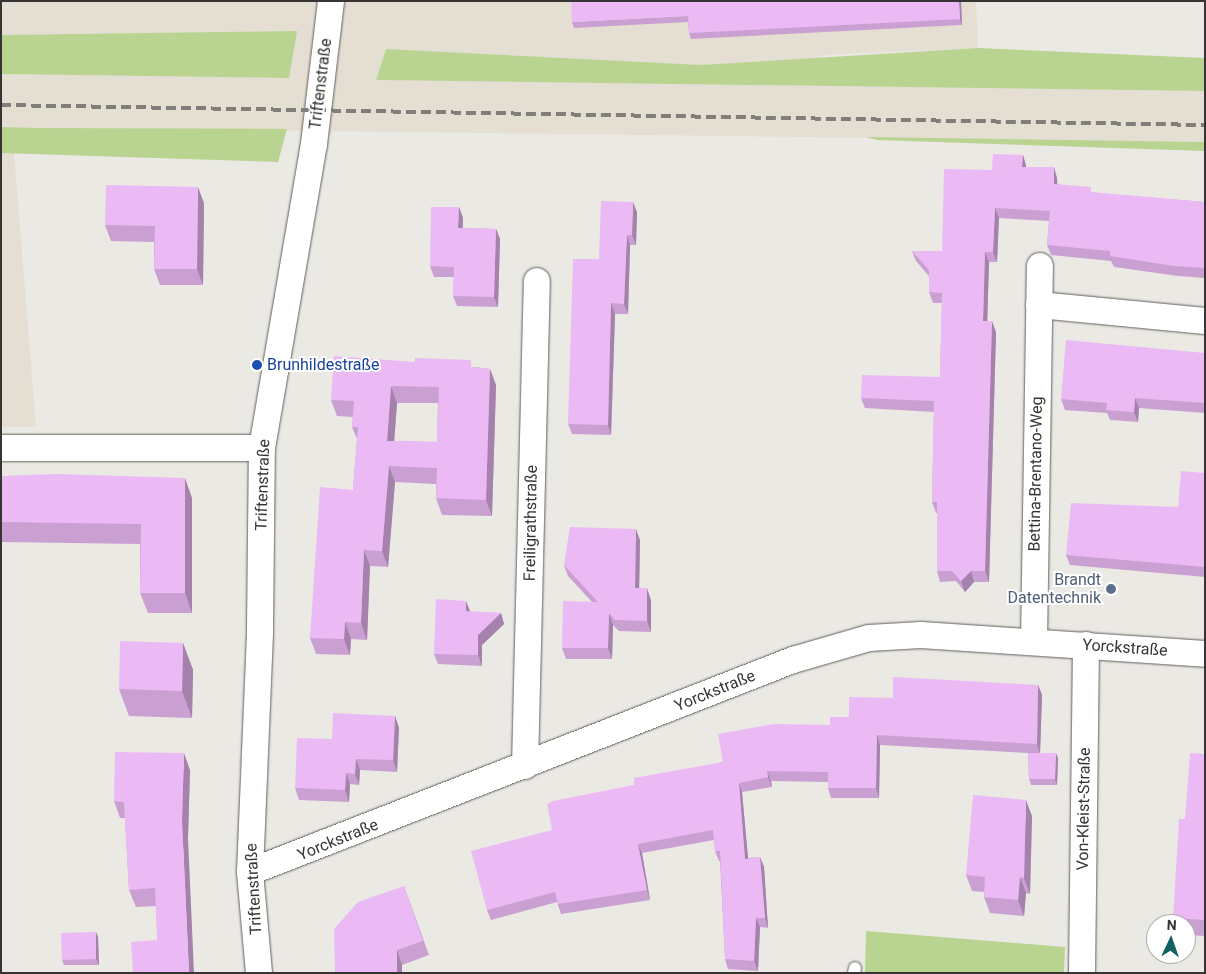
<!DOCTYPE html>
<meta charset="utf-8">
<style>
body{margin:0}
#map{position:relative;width:1206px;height:974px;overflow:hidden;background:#ebe9e4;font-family:Roboto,sans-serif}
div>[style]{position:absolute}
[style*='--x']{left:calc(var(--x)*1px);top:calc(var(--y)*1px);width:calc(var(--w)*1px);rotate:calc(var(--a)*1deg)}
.built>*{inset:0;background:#e5ded3}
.green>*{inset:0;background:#b9d391}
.roads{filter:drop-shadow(0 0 1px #615e5b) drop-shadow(0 0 1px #615e5b)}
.lane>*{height:12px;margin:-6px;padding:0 6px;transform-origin:6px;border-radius:6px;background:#fff}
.street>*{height:26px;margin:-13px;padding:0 13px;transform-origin:13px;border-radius:13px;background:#fff}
.rail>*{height:4px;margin-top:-2px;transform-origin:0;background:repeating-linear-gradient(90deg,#7f7e7a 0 10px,transparent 0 15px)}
.wall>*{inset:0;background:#caa0d2}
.shaded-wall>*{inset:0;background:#a482ab}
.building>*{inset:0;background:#ebbaf4}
.dots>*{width:14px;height:14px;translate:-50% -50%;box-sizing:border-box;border:2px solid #fff;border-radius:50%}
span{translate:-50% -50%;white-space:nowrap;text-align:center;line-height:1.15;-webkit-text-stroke:4px #fff;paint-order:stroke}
.street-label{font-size:16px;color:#363533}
.transit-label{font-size:16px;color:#164399}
.left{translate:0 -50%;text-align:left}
.service-label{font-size:16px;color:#4e5e75}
.right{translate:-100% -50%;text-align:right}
.frame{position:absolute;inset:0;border:2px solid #363533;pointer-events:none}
.north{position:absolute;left:1146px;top:914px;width:50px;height:50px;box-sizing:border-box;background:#fff;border:1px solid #afaead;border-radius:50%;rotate:3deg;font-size:14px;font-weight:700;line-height:20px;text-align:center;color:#363533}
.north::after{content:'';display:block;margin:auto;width:18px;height:22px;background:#126261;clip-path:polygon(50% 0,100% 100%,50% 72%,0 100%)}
</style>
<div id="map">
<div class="built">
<i style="clip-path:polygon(1px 1px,976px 1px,978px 48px,823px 55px,813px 61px,701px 65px,386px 49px,376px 80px,1205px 91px,1205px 142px,1px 127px,1px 74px,288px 78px,296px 31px,1px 35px)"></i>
<i style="clip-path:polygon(1px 153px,14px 153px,36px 427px,1px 427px)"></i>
</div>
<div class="green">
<i style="clip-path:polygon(297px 31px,289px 78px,1px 74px,1px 35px)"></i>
<i style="clip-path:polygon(978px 48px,1205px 58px,1205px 91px,376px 80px,386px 49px,701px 65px)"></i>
<i style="clip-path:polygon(1px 127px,44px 128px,287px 129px,278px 162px,1px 153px)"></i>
<i style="clip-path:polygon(866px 137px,1205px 142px,1205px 151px,877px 140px)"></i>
<i style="clip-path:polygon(866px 931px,1065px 947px,1064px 973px,865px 973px)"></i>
</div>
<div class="roads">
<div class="lane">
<i style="--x:854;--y:973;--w:5;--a:-79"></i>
</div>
<div class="street">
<i style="--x:1039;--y:305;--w:167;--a:5.5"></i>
<i style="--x:1;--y:448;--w:261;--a:0"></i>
<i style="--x:1034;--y:642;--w:376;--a:-89.1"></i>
<i style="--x:525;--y:766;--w:485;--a:-88.6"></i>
<i style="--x:250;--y:872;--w:583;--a:-21.33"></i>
<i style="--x:793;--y:660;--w:79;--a:-16.1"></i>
<i style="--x:869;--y:638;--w:52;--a:-3.3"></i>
<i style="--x:921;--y:635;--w:285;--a:3.8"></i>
<i style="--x:259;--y:973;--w:101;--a:-95.1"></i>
<i style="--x:250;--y:872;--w:243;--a:-87.6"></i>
<i style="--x:260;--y:629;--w:181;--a:-89.4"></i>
<i style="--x:262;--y:448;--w:308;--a:-80.3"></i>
<i style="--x:314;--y:144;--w:144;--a:-83.2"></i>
<i style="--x:1082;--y:973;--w:328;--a:-89.3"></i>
</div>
</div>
<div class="rail">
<i style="--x:1;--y:105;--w:1204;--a:0.95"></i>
</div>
<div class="wall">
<i style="clip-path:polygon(961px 1px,962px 25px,691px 39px,689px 33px,688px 22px,574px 28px,572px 22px)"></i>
<i style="clip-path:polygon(1023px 155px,1026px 167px,1057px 178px,1057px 184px,1093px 193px,1205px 202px,1205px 278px,1178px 276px,1114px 267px,1111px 261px,1051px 255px,1047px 245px,1049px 221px,999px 218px,997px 262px,989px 262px,987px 321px,996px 332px,989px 582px,974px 582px,965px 592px,956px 581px,940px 582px,937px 571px,937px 513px,936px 513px,932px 502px,934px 412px,865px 408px,861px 398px,940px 377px,942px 303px,933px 303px,929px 292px,929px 276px,916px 261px,912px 251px,942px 251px)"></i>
<i style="clip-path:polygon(204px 203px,203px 285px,160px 285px,154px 269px,154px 242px,111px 241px,105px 225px)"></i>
<i style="clip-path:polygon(459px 207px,463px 218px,463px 228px,496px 229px,500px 239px,498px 307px,457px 306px,453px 296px,454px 277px,434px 277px,430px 266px)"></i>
<i style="clip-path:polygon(637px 212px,636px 245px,630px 245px,628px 314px,615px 314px,611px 435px,572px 434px,568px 424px,599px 259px)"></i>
<i style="clip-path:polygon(1205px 353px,1205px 413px,1139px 408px,1138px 422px,1110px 420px,1107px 413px,1065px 410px,1061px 399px)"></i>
<i style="clip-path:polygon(evenodd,474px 367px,490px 369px,496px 385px,492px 516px,442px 515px,436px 498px,436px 484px,395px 482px,388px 567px,370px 566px,367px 640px,351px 639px,350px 655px,316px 654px,310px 638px,353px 490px,357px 439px,352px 427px,353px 417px,337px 416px,331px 400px,474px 367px,397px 403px,438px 403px,437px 442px,394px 441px,397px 403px)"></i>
<i style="clip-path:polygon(1205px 473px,1205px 577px,1070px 565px,1066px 555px,1178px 507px)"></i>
<i style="clip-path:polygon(1px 476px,192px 498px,192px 613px,148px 613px,140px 593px,140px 544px,1px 542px)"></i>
<i style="clip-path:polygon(640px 540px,639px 588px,651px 600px,651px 632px,619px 631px,613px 625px,612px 659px,566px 659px,562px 648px,592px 602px,568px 576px,564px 565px)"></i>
<i style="clip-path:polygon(470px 612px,501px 613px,504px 624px,482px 645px,482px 666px,438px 664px,434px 654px)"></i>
<i style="clip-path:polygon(183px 643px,193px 670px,192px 718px,129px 716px,119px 689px)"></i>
<i style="clip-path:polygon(1038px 685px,1042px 695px,1040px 753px,1058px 758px,1057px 785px,1031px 785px,1029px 779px,1028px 753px,880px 745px,879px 798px,831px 798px,828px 788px,828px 782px,771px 781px,772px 787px,742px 792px,748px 858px,760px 857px,764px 867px,768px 928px,760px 927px,758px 971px,728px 969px,725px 959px,720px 861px,719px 861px,715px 851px,714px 840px,642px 853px,650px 900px,561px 914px,557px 902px,491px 920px,487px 910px,552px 830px,634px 785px,723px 762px,830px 725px,893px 698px)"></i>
<i style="clip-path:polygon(395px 716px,399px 728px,397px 772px,360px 770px,359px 785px,350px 784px,349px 802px,299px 800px,295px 788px,332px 739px)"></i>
<i style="clip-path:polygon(1205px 754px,1205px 936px,1186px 935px,1186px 924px,1175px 924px,1173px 918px,1185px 819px)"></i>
<i style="clip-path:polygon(190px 770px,188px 838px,156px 906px,136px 907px,129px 890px,125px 818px,120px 818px,114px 801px)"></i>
<i style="clip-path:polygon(1032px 816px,1030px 894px,1026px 893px,1024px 916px,990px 913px,984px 897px,984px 892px,972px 891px,966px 875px)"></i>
<i style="clip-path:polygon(404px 886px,429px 955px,402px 965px,402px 973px,335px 973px)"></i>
<i style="clip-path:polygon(96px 932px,98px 937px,99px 965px,64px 965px,62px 960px)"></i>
</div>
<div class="shaded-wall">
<i style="clip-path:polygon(959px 1px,961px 1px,962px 25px,960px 19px)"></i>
<i style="clip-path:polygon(1023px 155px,1026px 165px,1026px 177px,1022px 167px)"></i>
<i style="clip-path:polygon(1054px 167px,1057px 178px,1058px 194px,1054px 184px)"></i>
<i style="clip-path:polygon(198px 187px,204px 203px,203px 285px,197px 269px)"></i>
<i style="clip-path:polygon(633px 202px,637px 212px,636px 245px,632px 235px)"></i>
<i style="clip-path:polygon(459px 207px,463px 218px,462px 239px,458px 228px)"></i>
<i style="clip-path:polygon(995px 208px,999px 218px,997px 262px,993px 252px)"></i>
<i style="clip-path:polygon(496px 229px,500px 239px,498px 307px,494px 297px)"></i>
<i style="clip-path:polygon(627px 235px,630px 245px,628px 314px,624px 304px)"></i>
<i style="clip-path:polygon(985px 252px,989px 262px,987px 332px,983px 321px)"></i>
<i style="clip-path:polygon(611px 303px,615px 314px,611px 435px,608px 425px)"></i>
<i style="clip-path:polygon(992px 321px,996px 332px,989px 582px,985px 571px)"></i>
<i style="clip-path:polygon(490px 369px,496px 385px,492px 516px,486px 500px)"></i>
<i style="clip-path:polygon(391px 386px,397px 403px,393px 457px,387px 441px)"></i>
<i style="clip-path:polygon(1135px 398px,1139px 408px,1138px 422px,1134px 412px)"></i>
<i style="clip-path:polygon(389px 466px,395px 482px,388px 567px,382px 551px)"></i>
<i style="clip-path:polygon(185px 478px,192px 498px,192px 613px,185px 593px)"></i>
<i style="clip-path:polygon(636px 529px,640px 540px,639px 599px,635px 588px)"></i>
<i style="clip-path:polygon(364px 550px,370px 566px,367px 640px,361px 623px)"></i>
<i style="clip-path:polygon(971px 571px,974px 582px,965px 592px,961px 581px)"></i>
<i style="clip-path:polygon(647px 588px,651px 600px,651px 632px,647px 621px)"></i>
<i style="clip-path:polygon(466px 601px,470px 611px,470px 622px,466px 611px)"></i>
<i style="clip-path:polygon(501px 613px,504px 624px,482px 645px,482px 666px,478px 655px,478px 635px)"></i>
<i style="clip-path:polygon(609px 613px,613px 625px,612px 659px,608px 648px)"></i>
<i style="clip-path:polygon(345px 622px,351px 639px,350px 655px,344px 639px)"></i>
<i style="clip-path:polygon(183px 643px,193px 670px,192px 718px,182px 691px)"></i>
<i style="clip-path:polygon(1038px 685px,1042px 695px,1040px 754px,1037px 744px)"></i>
<i style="clip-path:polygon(395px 716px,399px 728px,397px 772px,393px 760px)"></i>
<i style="clip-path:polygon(877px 735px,880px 745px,879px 798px,876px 788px)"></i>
<i style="clip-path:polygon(184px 753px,190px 770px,188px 838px,194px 973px,189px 973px,182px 821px)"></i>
<i style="clip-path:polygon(1056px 753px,1058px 758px,1057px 785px,1055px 779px)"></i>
<i style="clip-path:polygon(356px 759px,360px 770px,359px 785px,355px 774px)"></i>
<i style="clip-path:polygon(767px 771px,771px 781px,772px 787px,768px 777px)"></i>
<i style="clip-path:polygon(346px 773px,350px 784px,349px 802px,345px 790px)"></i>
<i style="clip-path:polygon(739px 783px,742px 792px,749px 869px,745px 859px)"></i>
<i style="clip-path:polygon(1026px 800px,1032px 816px,1030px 894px,1024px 878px)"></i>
<i style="clip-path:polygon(638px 844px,642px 853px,650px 900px,647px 890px)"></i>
<i style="clip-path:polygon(760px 857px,764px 867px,768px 928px,765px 918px)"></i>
<i style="clip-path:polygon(1020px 877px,1026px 893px,1024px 916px,1018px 900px)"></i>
<i style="clip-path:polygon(756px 918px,760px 927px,758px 971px,754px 961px)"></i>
<i style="clip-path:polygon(96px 932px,98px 937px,99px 965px,96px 959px)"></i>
<i style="clip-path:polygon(397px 950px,402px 965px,402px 973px,397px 973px)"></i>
</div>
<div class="building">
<i style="clip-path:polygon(571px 1px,959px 1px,960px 19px,689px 33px,688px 16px,572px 22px)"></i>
<i style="clip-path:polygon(993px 154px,1023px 155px,1022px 167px,1054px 167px,1054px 184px,1091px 187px,1091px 192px,1205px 202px,1205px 268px,1174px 266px,1110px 256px,1110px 251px,1047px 245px,1050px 211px,995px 208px,993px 252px,985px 252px,983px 321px,992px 321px,985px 571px,971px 571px,961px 581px,952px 571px,937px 571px,937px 502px,932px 502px,934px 401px,861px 398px,862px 375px,940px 377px,942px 293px,929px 292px,929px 270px,912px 251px,942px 251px,944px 169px,992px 170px)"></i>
<i style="clip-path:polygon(106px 185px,198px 187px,197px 269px,154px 269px,155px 226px,105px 225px)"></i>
<i style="clip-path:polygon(601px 201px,633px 202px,632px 235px,627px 235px,624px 304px,611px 303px,608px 425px,568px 424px,573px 259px,599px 259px)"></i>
<i style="clip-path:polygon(431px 207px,459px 207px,458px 228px,496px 229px,494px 297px,453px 296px,454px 267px,430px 266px)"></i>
<i style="clip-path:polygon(1066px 340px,1205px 353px,1205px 403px,1135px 398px,1134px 412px,1106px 410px,1107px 403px,1061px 399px)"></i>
<i style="clip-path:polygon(evenodd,334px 356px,415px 362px,415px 358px,471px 360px,471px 367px,490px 369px,486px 500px,436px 498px,437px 468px,389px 466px,382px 551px,364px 550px,361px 623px,345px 622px,344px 639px,310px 638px,320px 487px,353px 490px,358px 427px,352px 427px,354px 401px,331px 400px,334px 356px,391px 386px,439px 387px,437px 442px,387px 441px,391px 386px)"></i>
<i style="clip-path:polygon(1181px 471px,1205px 473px,1205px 567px,1066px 555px,1071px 503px,1178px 507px)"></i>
<i style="clip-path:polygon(57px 474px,185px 478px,185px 593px,140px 593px,141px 524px,1px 522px,1px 476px)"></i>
<i style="clip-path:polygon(570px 527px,636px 529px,635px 588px,647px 588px,647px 621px,615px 620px,609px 613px,608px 648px,562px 648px,563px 601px,598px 602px,564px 565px)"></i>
<i style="clip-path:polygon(436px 599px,466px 601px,466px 611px,501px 613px,478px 635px,478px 655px,434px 654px)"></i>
<i style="clip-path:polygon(120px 641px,183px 643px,182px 691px,119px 689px)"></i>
<i style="clip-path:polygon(893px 677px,1038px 685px,1037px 744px,877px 735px,876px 788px,828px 788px,828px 772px,767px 771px,768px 777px,739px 783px,745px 859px,760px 857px,765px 918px,756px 918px,754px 961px,725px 959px,720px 851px,715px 851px,713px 830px,638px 844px,647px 890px,558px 904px,555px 892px,487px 910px,471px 851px,552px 830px,547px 804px,553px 801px,634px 785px,634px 778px,723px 762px,718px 734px,774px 724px,830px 725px,830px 717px,849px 717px,849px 697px,893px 698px)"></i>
<i style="clip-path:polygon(333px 713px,395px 716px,393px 760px,356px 759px,355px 774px,346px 773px,345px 790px,295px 788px,297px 738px,332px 739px)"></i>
<i style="clip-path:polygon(115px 752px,184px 753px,182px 821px,189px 973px,133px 973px,131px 942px,157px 940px,155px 888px,129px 890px,124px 802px,114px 801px)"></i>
<i style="clip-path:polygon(1028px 753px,1056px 753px,1055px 779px,1029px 779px)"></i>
<i style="clip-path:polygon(1190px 753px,1205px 754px,1205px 920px,1173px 918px,1179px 819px,1185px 819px)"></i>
<i style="clip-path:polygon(973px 795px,1026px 800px,1024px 878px,1020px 877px,1018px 900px,984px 897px,985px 877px,966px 875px)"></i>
<i style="clip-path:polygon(404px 886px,423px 941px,397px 950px,397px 973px,335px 973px,334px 929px,358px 902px)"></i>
<i style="clip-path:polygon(96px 932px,96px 959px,62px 960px,61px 933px)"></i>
</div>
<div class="dots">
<i style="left:257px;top:365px;background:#1a4fb4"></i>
<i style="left:1111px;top:589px;background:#5c6f8a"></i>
</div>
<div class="street-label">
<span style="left:321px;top:84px;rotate:-83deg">Triftenstraße</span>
<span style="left:1036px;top:474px;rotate:-89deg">Bettina-Brentano-Weg</span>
<span style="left:263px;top:485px;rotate:-88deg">Triftenstraße</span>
<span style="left:531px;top:523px;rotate:-89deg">Freiligrathstraße</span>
<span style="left:1125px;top:648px;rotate:4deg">Yorckstraße</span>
<span style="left:715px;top:691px;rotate:-22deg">Yorckstraße</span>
<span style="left:1084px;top:809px;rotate:-89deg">Von-Kleist-Straße</span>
<span style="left:338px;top:840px;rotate:-22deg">Yorckstraße</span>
<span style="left:254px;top:889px;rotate:-93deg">Triftenstraße</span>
</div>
<div class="transit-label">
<span class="left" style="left:267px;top:365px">Brunhildestraße</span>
</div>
<div class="service-label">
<span class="right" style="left:1101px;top:589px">Brandt<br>Datentechnik</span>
</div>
<div class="frame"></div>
<div class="north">N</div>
</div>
